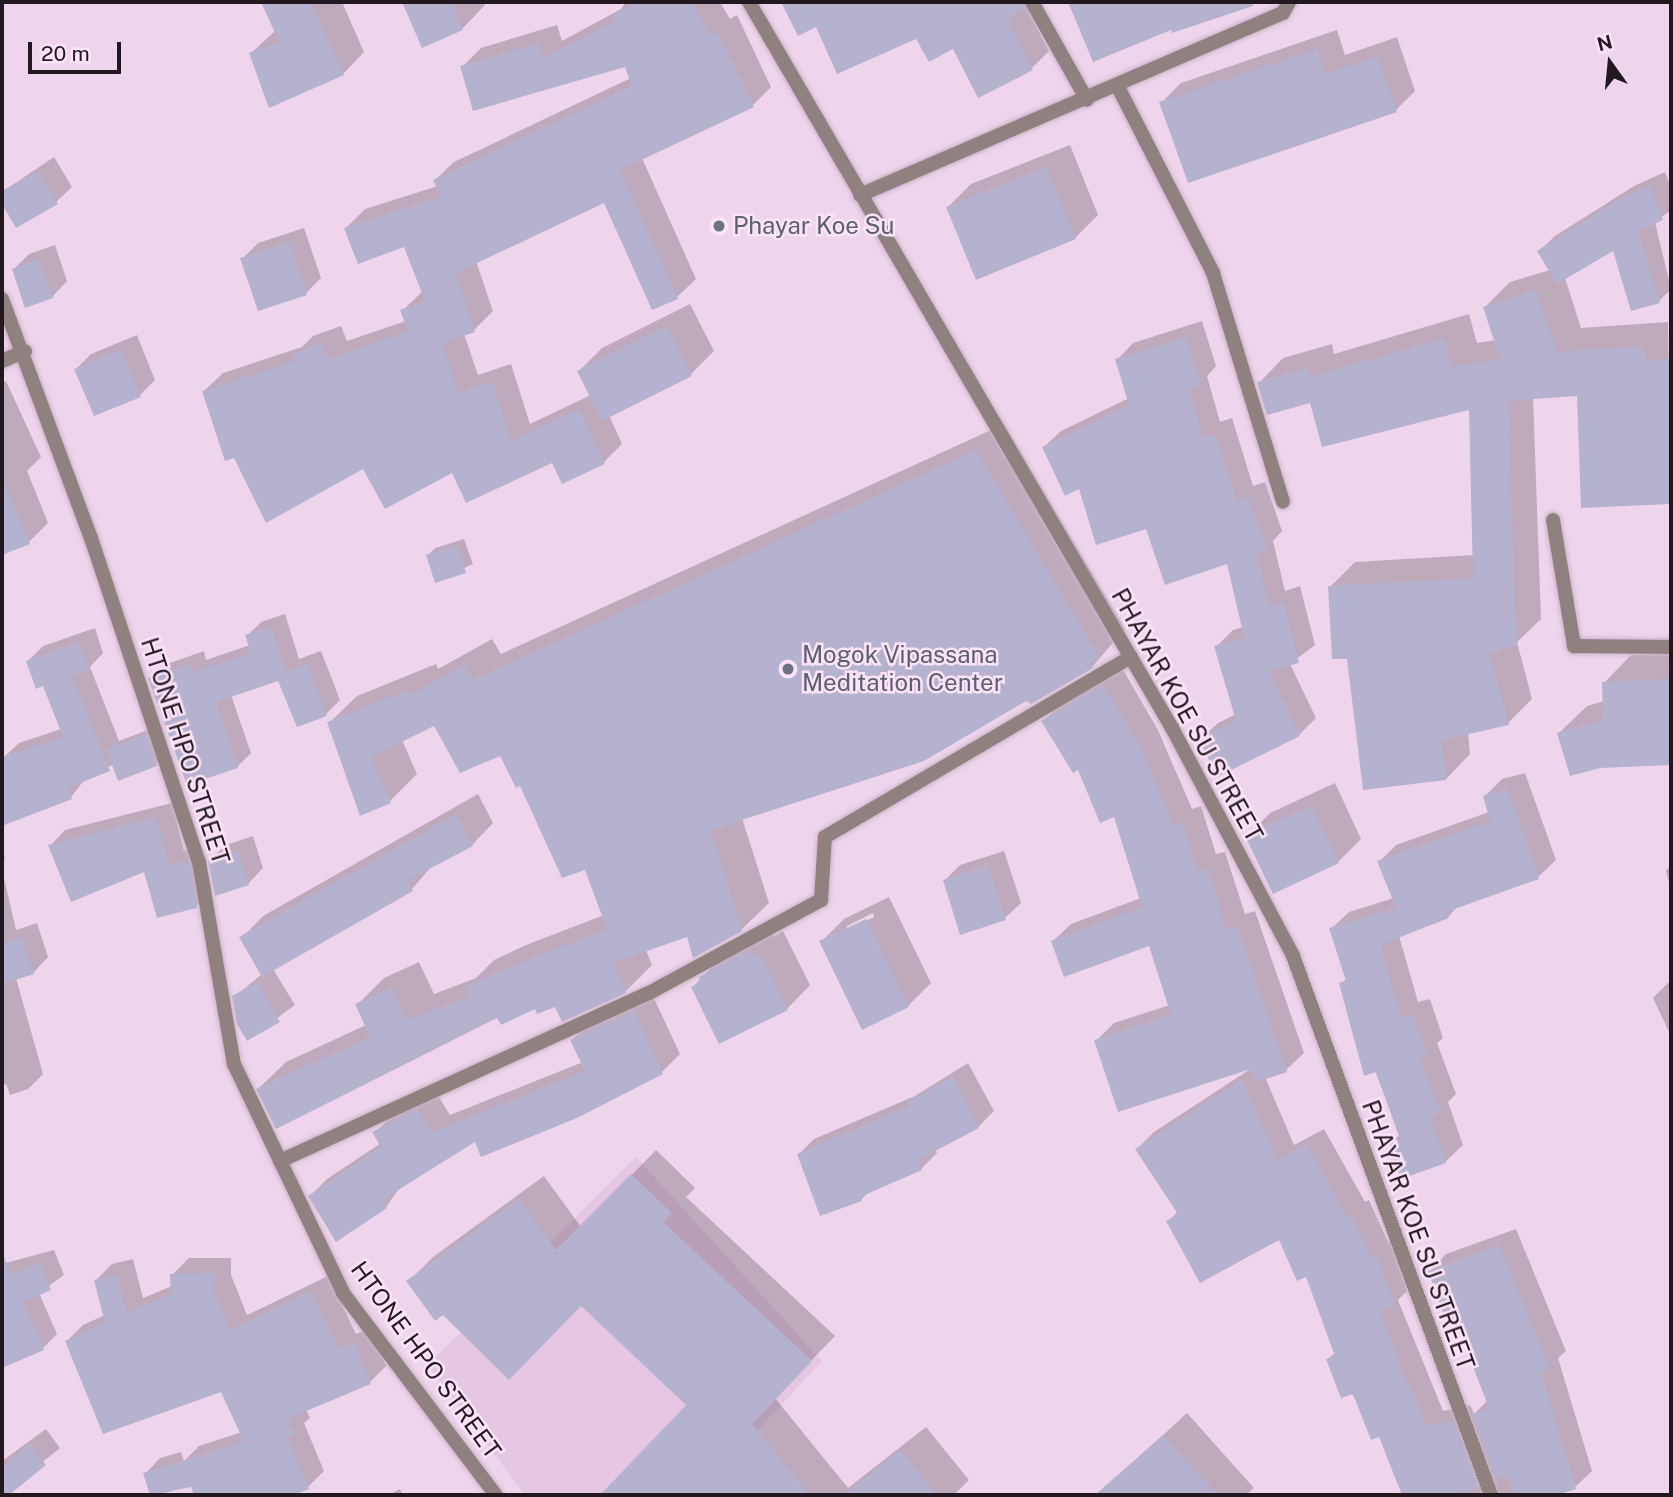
<!DOCTYPE html>
<style>
body{margin:0}
#map{position:relative;width:1673px;height:1497px;overflow:hidden;background:#efd5ec;font-family:"Public Sans",sans-serif}
div>[style]{position:absolute}
[style*='--x']{left:calc(var(--x)*1px);top:calc(var(--y)*1px);width:calc(var(--w)*1px);rotate:calc(var(--a)*1deg)}
.built>*{inset:0;background:#e6c7e3}
.shadow>*{inset:0;background:#0003}
.building>*{inset:0;background:#b5b2cf}
.roads{filter:drop-shadow(0 0 2px #cab3c7) drop-shadow(0 0 2px #cab3c7)}
.street>*{height:14px;margin:-7px;padding:0 7px;transform-origin:7px;border-radius:7px;background:#908181}
.dots>*{width:19px;height:19px;translate:-50% -50%;box-sizing:border-box;border:4px solid #fce3f9;border-radius:50%}
span{translate:-50% -50%;white-space:nowrap;text-align:center;line-height:1.15;-webkit-text-stroke:5px #fce3f9;paint-order:stroke}
.worship-label{font-size:24px;color:#5b616d}
.left{translate:0 -50%;text-align:left}
.street-label{font-size:24px;color:#211820}
.frame{position:absolute;inset:0;border:4px solid #211820;pointer-events:none}
.north{position:absolute;left:1575px;top:28px;width:70px;height:70px;-webkit-text-stroke:5px #fce3f9;paint-order:stroke;rotate:345deg;font-size:19px;font-weight:700;line-height:28px;text-align:center;color:#211820}
.north::after{content:'';display:block;margin:auto;width:24px;height:32px;background:#211820;clip-path:polygon(50% 0,100% 100%,50% 72%,0 100%)}
.scale{position:absolute;left:28px;top:42px;width:93px;height:32px;box-sizing:border-box;border:4px solid #211820;border-top:0;padding-left:9px;font-size:21px;line-height:24px;white-space:nowrap;color:#211820;-webkit-text-stroke:5px #fce3f9;paint-order:stroke}
</style>
<div id="map">
<div class="built">
<i style="clip-path:polygon(636px 1157px,822px 1361px,697px 1495px,525px 1495px,428px 1365px)"></i>
</div>
<div class="shadow">
<i style="clip-path:polygon(263px 2px,342px 2px,364px 52px,343px 74px,251px 53px,275px 31px)"></i>
<i style="clip-path:polygon(403px 2px,483px 2px,485px 5px,462px 29px,423px 46px)"></i>
<i style="clip-path:polygon(626px 2px,720px 2px,730px 19px,737px 15px,771px 87px,753px 105px,642px 158px,696px 279px,677px 297px,605px 201px,476px 261px,493px 311px,474px 330px,464px 334px,478px 375px,511px 364px,530px 424px,591px 395px,579px 371px,602px 348px,690px 304px,714px 351px,691px 374px,609px 415px,622px 444px,604px 462px,553px 461px,453px 471px,364px 467px,204px 391px,223px 373px,302px 347px,313px 336px,341px 326px,347px 341px,406px 321px,402px 311px,423px 291px,405px 244px,346px 228px,365px 209px,438px 186px,435px 180px,454px 162px,631px 78px,626px 65px,462px 67px,481px 48px,557px 25px,562px 41px,621px 9px)"></i>
<i style="clip-path:polygon(1024px 2px,1049px 51px,1032px 68px,916px 36px,817px 24px,783px 3px)"></i>
<i style="clip-path:polygon(1071px 2px,1229px 2px,1213px 18px,1172px 28px,1094px 60px)"></i>
<i style="clip-path:polygon(1337px 30px,1345px 55px,1397px 37px,1415px 91px,1396px 110px,1161px 103px,1181px 83px)"></i>
<i style="clip-path:polygon(1070px 145px,1098px 215px,1075px 238px,948px 207px,971px 184px)"></i>
<i style="clip-path:polygon(54px 157px,72px 187px,56px 202px,17px 226px,2px 192px)"></i>
<i style="clip-path:polygon(1665px 172px,1671px 187px,1671px 210px,1655px 222px,1671px 289px,1659px 301px,1614px 249px,1565px 278px,1581px 328px,1668px 322px,1671px 502px,1582px 506px,1578px 394px,1533px 397px,1541px 619px,1517px 642px,1532px 699px,1508px 723px,1468px 732px,1470px 754px,1446px 779px,1348px 657px,1330px 587px,1355px 562px,1474px 555px,1471px 407px,1312px 401px,1259px 383px,1283px 358px,1332px 344px,1334px 354px,1469px 314px,1477px 343px,1496px 340px,1485px 307px,1510px 282px,1550px 270px,1539px 251px,1555px 236px,1634px 186px)"></i>
<i style="clip-path:polygon(304px 228px,321px 278px,306px 293px,242px 259px,258px 243px)"></i>
<i style="clip-path:polygon(55px 245px,67px 281px,52px 297px,14px 269px,29px 254px)"></i>
<i style="clip-path:polygon(1202px 321px,1216px 366px,1207px 376px,1220px 422px,1232px 418px,1253px 486px,1265px 482px,1282px 531px,1273px 541px,1285px 591px,1300px 586px,1315px 645px,1290px 664px,1316px 718px,1299px 735px,1201px 739px,1218px 723px,1236px 714px,1216px 647px,1233px 630px,1243px 627px,1228px 561px,1147px 527px,1080px 487px,1044px 447px,1061px 431px,1129px 398px,1117px 360px,1133px 343px)"></i>
<i style="clip-path:polygon(137px 335px,155px 380px,140px 395px,76px 369px,91px 354px)"></i>
<i style="clip-path:polygon(6px 381px,41px 457px,27px 471px,48px 523px,29px 542px,2px 553px,2px 383px)"></i>
<i style="clip-path:polygon(1004px 424px,1125px 629px,1092px 667px,1031px 702px,1026px 699px,742px 818px,769px 903px,741px 930px,688px 935px,646px 950px,652px 965px,625px 992px,498px 1015px,258px 1089px,286px 1062px,366px 1025px,357px 1005px,384px 978px,419px 962px,434px 994px,476px 978px,494px 960px,526px 945px,604px 915px,586px 868px,500px 754px,435px 723px,402px 740px,417px 774px,390px 801px,329px 723px,357px 696px,436px 664px,438px 669px,492px 639px,501px 654px)"></i>
<i style="clip-path:polygon(464px 539px,473px 564px,436px 581px,428px 555px,435px 548px)"></i>
<i style="clip-path:polygon(285px 614px,299px 659px,321px 651px,340px 700px,326px 714px,279px 679px,231px 695px,251px 753px,237px 767px,150px 679px,164px 665px,204px 651px,206px 660px,250px 645px,247px 636px,261px 622px)"></i>
<i style="clip-path:polygon(95px 628px,103px 653px,90px 667px,119px 741px,153px 728px,163px 757px,156px 764px,114px 764px,85px 779px,71px 797px,2px 824px,3px 758px,19px 743px,61px 729px,44px 684px,28px 661px,43px 646px)"></i>
<i style="clip-path:polygon(1671px 654px,1671px 763px,1600px 766px,1559px 733px,1587px 706px,1604px 701px,1604px 683px,1631px 655px)"></i>
<i style="clip-path:polygon(1122px 668px,1158px 730px,1192px 809px,1201px 806px,1216px 854px,1225px 852px,1245px 914px,1255px 911px,1304px 1053px,1286px 1070px,1265px 1077px,1294px 1145px,1324px 1129px,1365px 1202px,1369px 1200px,1388px 1242px,1394px 1240px,1411px 1287px,1398px 1300px,1443px 1411px,1470px 1405px,1474px 1414px,1488px 1400px,1457px 1318px,1430px 1271px,1446px 1254px,1516px 1229px,1566px 1351px,1558px 1358px,1592px 1471px,1575px 1487px,1552px 1495px,1404px 1495px,1380px 1435px,1328px 1359px,1336px 1352px,1307px 1275px,1280px 1238px,1169px 1221px,1178px 1211px,1137px 1149px,1154px 1132px,1255px 1066px,1096px 1041px,1114px 1023px,1170px 1005px,1151px 944px,1053px 941px,1071px 924px,1141px 898px,1115px 815px,1043px 721px,1061px 704px)"></i>
<i style="clip-path:polygon(1525px 773px,1556px 860px,1538px 877px,1459px 905px,1448px 917px,1399px 936px,1418px 1002px,1430px 999px,1443px 1038px,1437px 1043px,1456px 1094px,1448px 1102px,1463px 1145px,1445px 1162px,1391px 1143px,1400px 1134px,1341px 984px,1347px 978px,1331px 929px,1349px 912px,1394px 898px,1379px 862px,1396px 845px,1489px 812px,1485px 796px,1502px 779px)"></i>
<i style="clip-path:polygon(1335px 783px,1361px 839px,1338px 862px,1247px 837px,1270px 813px)"></i>
<i style="clip-path:polygon(478px 794px,493px 823px,472px 845px,432px 866px,412px 889px,273px 969px,295px 1005px,248px 1039px,234px 997px,262px 974px,242px 938px,263px 916px)"></i>
<i style="clip-path:polygon(172px 803px,184px 851px,201px 846px,212px 891px,196px 906px,146px 869px,50px 846px,65px 830px)"></i>
<i style="clip-path:polygon(253px 836px,263px 868px,248px 884px,210px 860px,226px 845px)"></i>
<i style="clip-path:polygon(2px 847px,5px 858px,2px 862px)"></i>
<i style="clip-path:polygon(1004px 851px,1021px 903px,1005px 918px,945px 880px,960px 865px)"></i>
<i style="clip-path:polygon(1671px 865px,1671px 890px,1666px 871px)"></i>
<i style="clip-path:polygon(2px 869px,16px 930px,37px 923px,48px 957px,33px 973px,16px 978px,43px 1074px,28px 1089px,10px 1095px,6px 1084px,2px 1085px)"></i>
<i style="clip-path:polygon(evenodd,889px 897px,931px 983px,908px 1006px,821px 942px,844px 919px,889px 897px,873px 913px,874px 917px,847px 930px,847px 926px,873px 913px)"></i>
<i style="clip-path:polygon(771px 929px,774px 936px,783px 931px,810px 985px,787px 1009px,693px 987px,724px 954px)"></i>
<i style="clip-path:polygon(1671px 980px,1671px 1036px,1653px 998px)"></i>
<i style="clip-path:polygon(652px 994px,680px 1054px,662px 1072px,576px 1117px,476px 1140px,401px 1186px,386px 1207px,336px 1240px,310px 1196px,327px 1179px,381px 1143px,375px 1133px,392px 1115px,436px 1092px,450px 1115px,583px 1062px,572px 1040px,590px 1022px)"></i>
<i style="clip-path:polygon(968px 1063px,994px 1111px,978px 1127px,935px 1149px,937px 1153px,921px 1169px,869px 1191px,861px 1200px,799px 1154px,814px 1139px,915px 1096px)"></i>
<i style="clip-path:polygon(656px 1150px,695px 1188px,686px 1197px,835px 1336px,775px 1398px,848px 1488px,926px 1427px,969px 1480px,954px 1495px,603px 1495px,689px 1405px,581px 1304px,409px 1281px,433px 1257px,544px 1176px,581px 1227px)"></i>
<i style="clip-path:polygon(54px 1250px,64px 1275px,39px 1293px,57px 1334px,43px 1348px,4px 1365px,2px 1264px)"></i>
<i style="clip-path:polygon(189px 1258px,231px 1258px,231px 1275px,247px 1315px,328px 1276px,356px 1334px,370px 1328px,386px 1366px,370px 1382px,306px 1409px,310px 1418px,304px 1423px,324px 1471px,308px 1487px,290px 1495px,202px 1495px,190px 1474px,173px 1491px,152px 1495px,145px 1474px,160px 1458px,181px 1452px,184px 1461px,199px 1446px,242px 1432px,222px 1389px,67px 1341px,83px 1325px,105px 1315px,95px 1281px,112px 1264px,133px 1259px,143px 1298px,172px 1286px,172px 1275px)"></i>
<i style="clip-path:polygon(1187px 1413px,1254px 1488px,1246px 1495px,1121px 1495px,1110px 1484px)"></i>
<i style="clip-path:polygon(46px 1429px,60px 1448px,2px 1495px,2px 1461px)"></i>
<i style="clip-path:polygon(400px 1489px,403px 1495px,389px 1495px)"></i>
</div>
<div class="building">
<i style="clip-path:polygon(261px 2px,311px 2px,344px 75px,269px 108px,249px 53px,279px 42px)"></i>
<i style="clip-path:polygon(402px 2px,451px 2px,463px 30px,422px 48px)"></i>
<i style="clip-path:polygon(636px 2px,691px 2px,711px 36px,718px 33px,754px 107px,620px 170px,678px 299px,652px 310px,604px 203px,456px 273px,475px 332px,442px 343px,459px 393px,493px 382px,511px 441px,579px 409px,605px 464px,562px 484px,552px 463px,466px 503px,452px 473px,385px 509px,363px 469px,266px 523px,234px 458px,225px 461px,202px 391px,295px 361px,292px 355px,322px 343px,328px 359px,408px 331px,400px 310px,425px 301px,404px 247px,358px 264px,344px 228px,441px 197px,433px 180px,632px 86px,625px 67px,473px 111px,460px 66px,539px 43px,543px 58px,616px 20px,613px 15px)"></i>
<i style="clip-path:polygon(781px 2px,1022px 2px,1025px 9px,1007px 19px,1033px 70px,978px 98px,953px 49px,929px 62px,916px 39px,837px 74px,816px 27px,798px 36px)"></i>
<i style="clip-path:polygon(1068px 2px,1252px 2px,1253px 6px,1172px 33px,1171px 30px,1093px 62px)"></i>
<i style="clip-path:polygon(1317px 49px,1325px 74px,1377px 56px,1397px 112px,1188px 183px,1159px 102px)"></i>
<i style="clip-path:polygon(1046px 167px,1076px 239px,976px 280px,946px 207px)"></i>
<i style="clip-path:polygon(38px 171px,58px 204px,16px 228px,2px 204px,2px 191px)"></i>
<i style="clip-path:polygon(1650px 186px,1663px 220px,1638px 231px,1660px 303px,1631px 311px,1613px 251px,1557px 284px,1537px 251px,1616px 201px)"></i>
<i style="clip-path:polygon(289px 242px,307px 295px,258px 311px,240px 258px)"></i>
<i style="clip-path:polygon(39px 259px,53px 298px,25px 308px,12px 269px)"></i>
<i style="clip-path:polygon(1536px 290px,1557px 352px,1643px 346px,1646px 362px,1671px 358px,1671px 504px,1581px 508px,1577px 396px,1508px 401px,1517px 645px,1489px 653px,1509px 725px,1442px 740px,1446px 780px,1363px 790px,1347px 659px,1332px 659px,1328px 586px,1473px 578px,1469px 410px,1322px 447px,1310px 403px,1267px 415px,1257px 382px,1307px 368px,1310px 377px,1444px 338px,1452px 367px,1500px 359px,1483px 307px)"></i>
<i style="clip-path:polygon(667px 326px,692px 376px,602px 421px,577px 371px)"></i>
<i style="clip-path:polygon(1186px 337px,1201px 385px,1189px 388px,1203px 438px,1215px 434px,1237px 501px,1248px 497px,1267px 550px,1256px 554px,1269px 606px,1284px 602px,1299px 663px,1269px 671px,1300px 736px,1217px 777px,1199px 739px,1236px 721px,1214px 646px,1244px 637px,1227px 564px,1165px 585px,1146px 529px,1096px 545px,1079px 489px,1065px 496px,1042px 447px,1129px 405px,1115px 359px)"></i>
<i style="clip-path:polygon(121px 349px,141px 397px,94px 416px,74px 369px)"></i>
<i style="clip-path:polygon(976px 450px,1099px 657px,1090px 663px,1093px 668px,1031px 704px,1026px 701px,924px 761px,711px 830px,742px 931px,693px 958px,687px 937px,613px 963px,626px 993px,562px 1022px,555px 1007px,537px 1014px,535px 1009px,501px 1025px,497px 1018px,276px 1129px,256px 1089px,370px 1037px,355px 1004px,392px 988px,407px 1020px,470px 996px,465px 987px,497px 972px,607px 929px,585px 870px,562px 878px,520px 786px,516px 788px,500px 756px,460px 773px,434px 726px,371px 757px,391px 803px,360px 816px,327px 722px,408px 690px,411px 695px,464px 665px,473px 680px)"></i>
<i style="clip-path:polygon(2px 477px,30px 544px,2px 555px)"></i>
<i style="clip-path:polygon(457px 545px,466px 573px,435px 583px,426px 555px)"></i>
<i style="clip-path:polygon(271px 627px,285px 671px,307px 664px,327px 716px,297px 727px,278px 681px,216px 702px,238px 768px,187px 785px,148px 678px,190px 664px,193px 672px,251px 653px,245px 635px)"></i>
<i style="clip-path:polygon(79px 642px,89px 670px,72px 676px,110px 771px,68px 788px,72px 799px,2px 826px,2px 757px,63px 737px,43px 686px,36px 689px,26px 661px)"></i>
<i style="clip-path:polygon(1671px 679px,1671px 765px,1600px 768px,1570px 776px,1557px 733px,1603px 720px,1602px 682px)"></i>
<i style="clip-path:polygon(1103px 684px,1141px 748px,1174px 826px,1183px 823px,1198px 871px,1208px 868px,1227px 931px,1238px 927px,1287px 1072px,1257px 1082px,1251px 1069px,1118px 1112px,1094px 1040px,1171px 1015px,1149px 946px,1064px 977px,1051px 941px,1142px 907px,1114px 817px,1100px 823px,1078px 770px,1073px 773px,1041px 721px)"></i>
<i style="clip-path:polygon(146px 734px,157px 766px,118px 781px,106px 749px)"></i>
<i style="clip-path:polygon(1508px 789px,1539px 879px,1446px 912px,1449px 918px,1380px 945px,1401px 1018px,1413px 1015px,1427px 1056px,1420px 1058px,1440px 1112px,1430px 1116px,1446px 1163px,1401px 1179px,1389px 1143px,1400px 1139px,1376px 1072px,1364px 1076px,1339px 983px,1346px 981px,1329px 928px,1396px 908px,1377px 861px,1490px 821px,1483px 796px)"></i>
<i style="clip-path:polygon(1311px 805px,1339px 863px,1273px 894px,1245px 836px)"></i>
<i style="clip-path:polygon(456px 814px,473px 846px,408px 880px,413px 891px,262px 977px,239px 937px)"></i>
<i style="clip-path:polygon(156px 817px,168px 865px,185px 861px,190px 865px,197px 908px,157px 918px,144px 872px,71px 902px,48px 845px)"></i>
<i style="clip-path:polygon(238px 850px,249px 885px,215px 896px,208px 860px)"></i>
<i style="clip-path:polygon(988px 865px,1006px 920px,960px 935px,943px 880px)"></i>
<i style="clip-path:polygon(866px 919px,909px 1007px,862px 1030px,819px 941px)"></i>
<i style="clip-path:polygon(21px 937px,34px 974px,2px 984px,2px 943px)"></i>
<i style="clip-path:polygon(748px 950px,751px 957px,760px 953px,788px 1010px,719px 1044px,691px 987px,700px 982px,699px 977px)"></i>
<i style="clip-path:polygon(257px 982px,280px 1022px,247px 1041px,237px 1024px,232px 996px)"></i>
<i style="clip-path:polygon(634px 1011px,663px 1074px,577px 1118px,481px 1157px,475px 1142px,382px 1200px,387px 1208px,336px 1242px,308px 1196px,381px 1147px,372px 1132px,417px 1109px,432px 1132px,585px 1071px,570px 1040px)"></i>
<i style="clip-path:polygon(953px 1077px,979px 1128px,918px 1160px,922px 1170px,860px 1197px,862px 1201px,820px 1216px,797px 1154px,909px 1106px,907px 1102px)"></i>
<i style="clip-path:polygon(1242px 1079px,1277px 1160px,1307px 1144px,1347px 1218px,1352px 1216px,1371px 1258px,1377px 1256px,1395px 1306px,1380px 1311px,1406px 1382px,1409px 1381px,1426px 1426px,1453px 1421px,1478px 1487px,1457px 1495px,1402px 1495px,1379px 1437px,1371px 1440px,1353px 1394px,1341px 1398px,1326px 1359px,1335px 1356px,1306px 1277px,1297px 1281px,1279px 1240px,1200px 1283px,1166px 1221px,1178px 1214px,1135px 1149px)"></i>
<i style="clip-path:polygon(631px 1174px,672px 1213px,663px 1222px,812px 1361px,752px 1424px,810px 1495px,600px 1495px,686px 1405px,581px 1306px,509px 1380px,443px 1315px,435px 1321px,406px 1281px,519px 1199px,556px 1250px)"></i>
<i style="clip-path:polygon(1499px 1245px,1550px 1369px,1541px 1372px,1576px 1489px,1557px 1495px,1514px 1495px,1507px 1475px,1496px 1480px,1472px 1414px,1489px 1408px,1455px 1320px,1447px 1323px,1428px 1271px)"></i>
<i style="clip-path:polygon(2px 1252px,11px 1274px,40px 1263px,51px 1290px,23px 1302px,44px 1350px,2px 1368px)"></i>
<i style="clip-path:polygon(215px 1273px,215px 1292px,230px 1330px,311px 1291px,339px 1349px,354px 1343px,371px 1384px,287px 1419px,294px 1435px,287px 1438px,309px 1489px,294px 1495px,194px 1495px,191px 1487px,150px 1495px,143px 1473px,244px 1442px,221px 1392px,103px 1434px,65px 1341px,105px 1323px,94px 1280px,117px 1275px,127px 1313px,171px 1294px,170px 1274px)"></i>
<i style="clip-path:polygon(1163px 1435px,1217px 1495px,1095px 1495px)"></i>
<i style="clip-path:polygon(29px 1443px,46px 1465px,9px 1495px,2px 1495px,2px 1468px)"></i>
<i style="clip-path:polygon(900px 1450px,937px 1495px,843px 1495px)"></i>
</div>
<div class="roads">
<div class="street">
<i style="--x:749;--y:2;--w:840;--a:59.77"></i>
<i style="--x:1172;--y:728;--w:258;--a:62"></i>
<i style="--x:1293;--y:956;--w:574;--a:69.83"></i>
<i style="--x:1032;--y:2;--w:112;--a:60.7"></i>
<i style="--x:1118;--y:87;--w:209;--a:62.9"></i>
<i style="--x:1213;--y:273;--w:239;--a:73"></i>
<i style="--x:860;--y:195;--w:460;--a:-23.3"></i>
<i style="--x:1283;--y:13;--w:13;--a:-61"></i>
<i style="--x:2;--y:299;--w:255;--a:69.6"></i>
<i style="--x:91;--y:538;--w:342;--a:71.6"></i>
<i style="--x:199;--y:862;--w:205;--a:80.2"></i>
<i style="--x:234;--y:1064;--w:254;--a:64.5"></i>
<i style="--x:343;--y:1293;--w:253;--a:52.9"></i>
<i style="--x:2;--y:361;--w:25;--a:-23"></i>
<i style="--x:1553;--y:520;--w:128;--a:80.5"></i>
<i style="--x:1574;--y:646;--w:97;--a:0.6"></i>
<i style="--x:280;--y:1161;--w:403;--a:-24.5"></i>
<i style="--x:647;--y:994;--w:198;--a:-28.4"></i>
<i style="--x:821;--y:900;--w:63;--a:-86.4"></i>
<i style="--x:825;--y:837;--w:355;--a:-30.5"></i>
</div>
</div>
<div class="dots">
<i style="left:719px;top:226px;background:#6b7280"></i>
<i style="left:788px;top:669px;background:#6b7280"></i>
</div>
<div class="worship-label">
<span class="left" style="left:733px;top:226px">Phayar Koe Su</span>
<span class="left" style="left:802px;top:669px">Mogok Vipassana<br>Meditation Center</span>
</div>
<div class="street-label">
<span style="left:1187px;top:715px;rotate:61deg">PHAYAR KOE SU STREET</span>
<span style="left:185px;top:751px;rotate:72deg">HTONE HPO STREET</span>
<span style="left:1418px;top:1235px;rotate:70deg">PHAYAR KOE SU STREET</span>
<span style="left:426px;top:1360px;rotate:54deg">HTONE HPO STREET</span>
</div>
<div class="frame"></div>
<div class="north">N</div>
<div class="scale">20 m</div>
</div>
